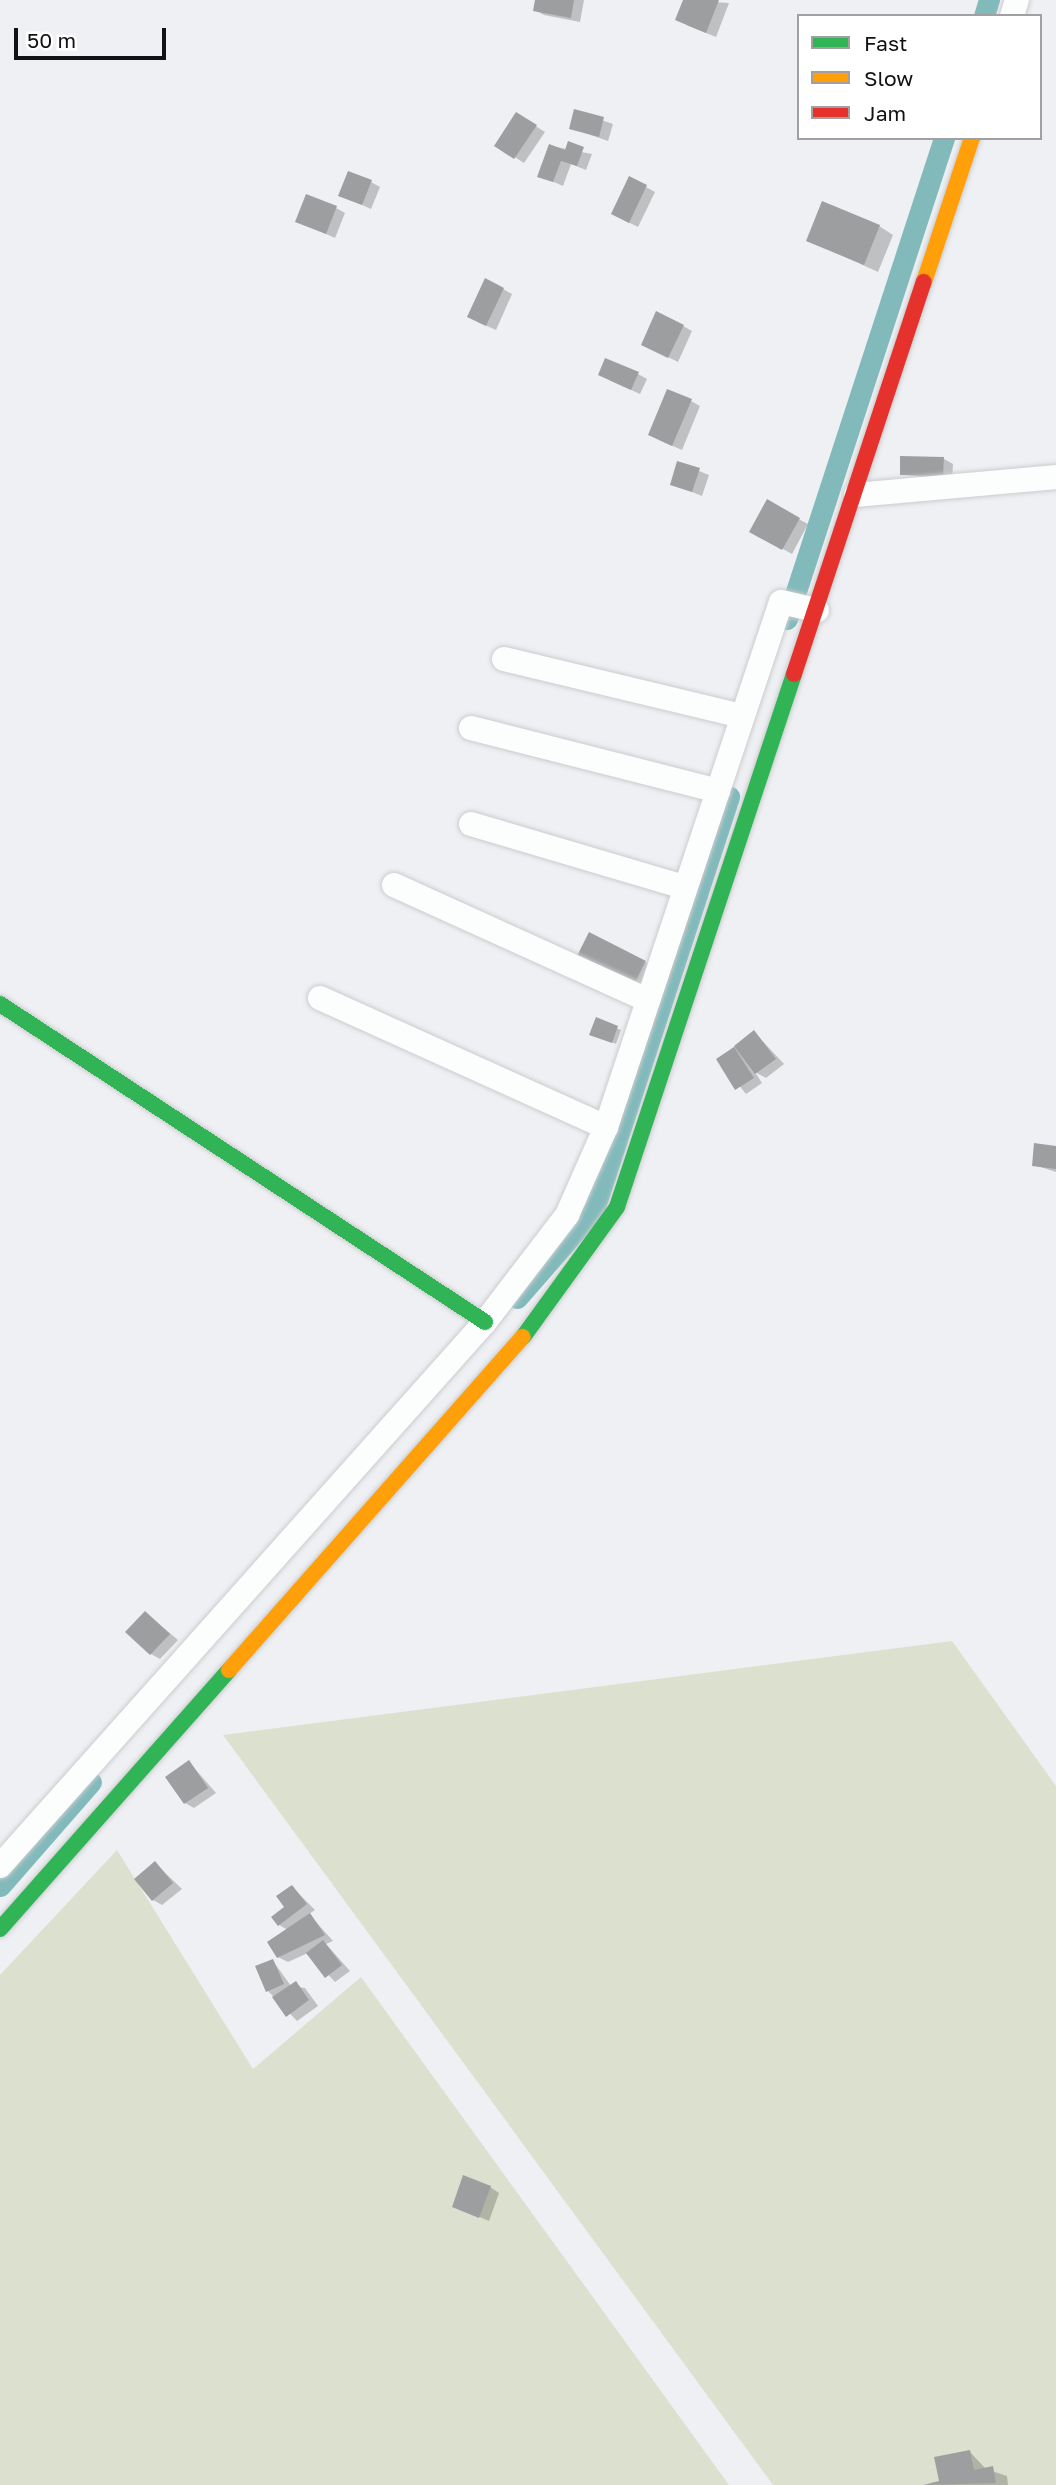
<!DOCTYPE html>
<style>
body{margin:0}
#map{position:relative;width:1056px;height:2485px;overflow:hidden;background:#eef0f3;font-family:"Golos Text",sans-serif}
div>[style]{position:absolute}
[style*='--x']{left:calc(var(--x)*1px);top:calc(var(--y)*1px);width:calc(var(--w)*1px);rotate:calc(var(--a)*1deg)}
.green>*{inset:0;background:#dbe1ce}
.shadow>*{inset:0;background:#0003}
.canal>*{height:21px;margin:-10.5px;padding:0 10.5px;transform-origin:10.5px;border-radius:10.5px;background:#82babb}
.building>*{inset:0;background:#9d9ea0}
.roads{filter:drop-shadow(0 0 2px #cbcccf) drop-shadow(0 0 2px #cbcccf)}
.street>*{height:24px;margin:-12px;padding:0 12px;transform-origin:12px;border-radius:12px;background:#fcfdfd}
.fast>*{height:16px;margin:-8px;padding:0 8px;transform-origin:8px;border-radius:8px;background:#30b455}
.slow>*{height:16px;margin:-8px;padding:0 8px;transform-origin:8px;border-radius:8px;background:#ff9f0a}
.jam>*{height:16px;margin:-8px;padding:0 8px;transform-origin:8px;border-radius:8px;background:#e5322d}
span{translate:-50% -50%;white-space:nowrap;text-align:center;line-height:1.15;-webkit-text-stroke:7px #fff;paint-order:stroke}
.legend{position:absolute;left:797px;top:14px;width:245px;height:126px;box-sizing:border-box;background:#fff;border:2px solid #a0a0a1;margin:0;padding:9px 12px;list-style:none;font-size:21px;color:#121214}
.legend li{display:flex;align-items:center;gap:14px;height:35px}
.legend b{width:35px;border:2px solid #a0a0a1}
.scale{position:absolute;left:14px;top:28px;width:152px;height:32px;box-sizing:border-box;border:4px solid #121214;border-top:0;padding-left:9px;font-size:21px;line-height:24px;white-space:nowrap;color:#121214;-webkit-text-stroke:5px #fff;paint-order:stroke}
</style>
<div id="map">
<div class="green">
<i style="clip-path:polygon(952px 1641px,1056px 1786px,1056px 2485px,773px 2485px,223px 1735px)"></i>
<i style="clip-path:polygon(117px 1850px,253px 2069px,361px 1977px,729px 2485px,0 2485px,0 1975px)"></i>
</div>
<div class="shadow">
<i style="clip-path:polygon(537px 0,584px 0,580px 22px,544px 15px,535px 10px)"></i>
<i style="clip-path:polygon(685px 0,729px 3px,716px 37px,686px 25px)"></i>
<i style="clip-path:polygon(576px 111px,613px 124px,608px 141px,571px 128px)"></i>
<i style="clip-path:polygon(526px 120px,545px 132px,524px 163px,496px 145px)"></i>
<i style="clip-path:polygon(551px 146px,592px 154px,586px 170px,571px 164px,563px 186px,540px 176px)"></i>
<i style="clip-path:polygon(371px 182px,380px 187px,371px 209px,340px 195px)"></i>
<i style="clip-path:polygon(646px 187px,655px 192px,638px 227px,622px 219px)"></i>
<i style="clip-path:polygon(336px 208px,345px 213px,335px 238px,297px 221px)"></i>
<i style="clip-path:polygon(879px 226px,893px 235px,878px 272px,808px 240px)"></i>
<i style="clip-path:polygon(503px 289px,512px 294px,496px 330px,478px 322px)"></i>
<i style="clip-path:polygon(683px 326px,692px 331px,678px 362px,652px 349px)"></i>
<i style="clip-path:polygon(638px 374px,647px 379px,640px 394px,609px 380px)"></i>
<i style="clip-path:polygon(691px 401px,700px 406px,682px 450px,659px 440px)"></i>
<i style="clip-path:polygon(944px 459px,953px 464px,952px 481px,901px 474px)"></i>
<i style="clip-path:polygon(679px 463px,709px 475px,702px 496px,672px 484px)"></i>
<i style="clip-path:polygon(767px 502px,808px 524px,792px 554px,751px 531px)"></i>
<i style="clip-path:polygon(578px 957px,645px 962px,654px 968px,643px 990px)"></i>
<i style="clip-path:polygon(597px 1020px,621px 1030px,616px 1044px,595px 1036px)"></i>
<i style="clip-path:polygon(754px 1032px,784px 1064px,766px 1078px,755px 1072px,762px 1083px,746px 1094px,718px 1059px)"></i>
<i style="clip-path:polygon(1056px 1147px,1056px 1172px,1034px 1165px)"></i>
<i style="clip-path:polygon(146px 1613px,178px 1640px,160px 1659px,151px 1654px)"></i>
<i style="clip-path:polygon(189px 1762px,216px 1793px,194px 1808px,185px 1803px)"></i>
<i style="clip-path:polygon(156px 1864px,182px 1889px,162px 1905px,153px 1900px)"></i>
<i style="clip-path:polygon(292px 1887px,315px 1910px,309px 1914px,333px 1941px,326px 1944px,350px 1971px,335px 1982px,308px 1953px,288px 1962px,278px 1957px,288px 1930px,279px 1925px)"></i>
<i style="clip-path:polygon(273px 1961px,291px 1986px,305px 1988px,318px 2006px,297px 2021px,267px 1990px)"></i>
<i style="clip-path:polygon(490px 2187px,499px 2193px,489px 2221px,454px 2206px)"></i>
<i style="clip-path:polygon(970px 2452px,986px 2469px,1007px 2476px,1008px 2485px,928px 2485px,941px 2482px)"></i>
</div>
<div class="canal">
<i style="--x:984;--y:16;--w:17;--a:-73"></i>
<i style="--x:787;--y:619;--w:506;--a:-71.92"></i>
<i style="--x:517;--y:1298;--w:117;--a:-48.8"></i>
<i style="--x:594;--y:1210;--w:435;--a:-71.9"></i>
<i style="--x:0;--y:1886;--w:138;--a:-48.8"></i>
</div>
<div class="building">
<i style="clip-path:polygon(535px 0,574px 0,571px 18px,533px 11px)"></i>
<i style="clip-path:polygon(683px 0,719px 0,706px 33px,675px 20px)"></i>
<i style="clip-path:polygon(574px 109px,604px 117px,599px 137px,569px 129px)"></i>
<i style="clip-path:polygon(516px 112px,537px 125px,514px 159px,494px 146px)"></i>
<i style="clip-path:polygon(568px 141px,584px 147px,577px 166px,561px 161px,553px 182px,537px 177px,549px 144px,565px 150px)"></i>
<i style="clip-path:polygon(348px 171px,372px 180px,362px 205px,338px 196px)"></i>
<i style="clip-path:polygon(629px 176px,647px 185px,629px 223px,611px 214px)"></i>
<i style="clip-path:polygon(306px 194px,337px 206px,326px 234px,295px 222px)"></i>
<i style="clip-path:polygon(822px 201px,880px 225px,864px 265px,806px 241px)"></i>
<i style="clip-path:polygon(485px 278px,504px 288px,486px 326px,467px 317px)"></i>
<i style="clip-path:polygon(656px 311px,684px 325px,668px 358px,641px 345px)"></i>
<i style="clip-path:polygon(605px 358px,639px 372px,631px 390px,598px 375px)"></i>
<i style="clip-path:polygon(667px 389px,692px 399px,672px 446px,648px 435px)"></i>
<i style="clip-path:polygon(900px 456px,944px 457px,943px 476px,900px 475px)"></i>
<i style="clip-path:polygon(677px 461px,700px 468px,692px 492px,670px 485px)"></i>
<i style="clip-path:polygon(767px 499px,800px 518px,782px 550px,749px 532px)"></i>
<i style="clip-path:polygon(589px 932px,646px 961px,633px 986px,576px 958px)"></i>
<i style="clip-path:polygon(596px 1017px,618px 1026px,612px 1043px,589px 1035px)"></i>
<i style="clip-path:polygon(754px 1030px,776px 1059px,755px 1074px,734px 1046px)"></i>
<i style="clip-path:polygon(734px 1047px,754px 1078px,735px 1090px,716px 1059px)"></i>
<i style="clip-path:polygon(1034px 1143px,1056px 1146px,1056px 1169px,1032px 1166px)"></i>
<i style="clip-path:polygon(145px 1611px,170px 1634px,150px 1655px,125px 1632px)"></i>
<i style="clip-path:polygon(189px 1760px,208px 1788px,184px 1804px,165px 1777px)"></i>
<i style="clip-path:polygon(155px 1861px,173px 1883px,152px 1901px,134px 1879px)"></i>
<i style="clip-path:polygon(292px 1885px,307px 1904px,278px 1926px,271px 1917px,284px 1907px,276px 1896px)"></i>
<i style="clip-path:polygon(310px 1913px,325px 1935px,277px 1958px,267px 1942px)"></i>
<i style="clip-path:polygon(323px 1940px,342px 1965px,325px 1978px,306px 1953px)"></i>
<i style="clip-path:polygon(273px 1959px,284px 1984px,266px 1992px,255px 1966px)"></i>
<i style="clip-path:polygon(296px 1981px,309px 2000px,286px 2017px,272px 1997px)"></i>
<i style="clip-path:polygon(463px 2175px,491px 2186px,479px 2218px,452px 2207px)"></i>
<i style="clip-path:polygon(970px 2450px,974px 2470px,993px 2466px,996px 2483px,923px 2485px,939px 2481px,934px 2457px)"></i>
</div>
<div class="roads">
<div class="street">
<i style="--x:1012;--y:16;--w:17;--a:-73"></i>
<i style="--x:856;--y:495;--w:201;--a:-5.1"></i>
<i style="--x:504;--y:659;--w:245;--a:13.5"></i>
<i style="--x:471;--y:728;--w:255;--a:14.3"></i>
<i style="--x:471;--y:824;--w:222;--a:16.5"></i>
<i style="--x:394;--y:885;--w:278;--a:24.4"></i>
<i style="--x:320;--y:998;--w:314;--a:24.3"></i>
<i style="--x:0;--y:1866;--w:729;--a:-48.28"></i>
<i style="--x:485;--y:1322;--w:135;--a:-52.5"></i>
<i style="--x:567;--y:1215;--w:96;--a:-66.1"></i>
<i style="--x:606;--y:1127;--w:553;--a:-71.57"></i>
<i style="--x:781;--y:602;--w:37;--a:13"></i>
</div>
<div class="fast">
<i style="--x:0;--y:1004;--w:580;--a:33.25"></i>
<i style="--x:523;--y:1337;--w:160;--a:-54.1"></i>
<i style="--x:617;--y:1207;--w:562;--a:-71.63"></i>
<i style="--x:0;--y:1929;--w:346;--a:-48.5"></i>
</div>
<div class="slow">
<i style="--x:924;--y:282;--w:152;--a:-71.6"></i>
<i style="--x:229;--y:1670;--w:444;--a:-48.6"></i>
</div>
<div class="jam">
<i style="--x:794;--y:674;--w:413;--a:-71.7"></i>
</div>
</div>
<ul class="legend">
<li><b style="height:9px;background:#30b455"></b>Fast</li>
<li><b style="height:9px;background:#ff9f0a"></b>Slow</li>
<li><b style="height:9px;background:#e5322d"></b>Jam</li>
</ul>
<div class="scale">50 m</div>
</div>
